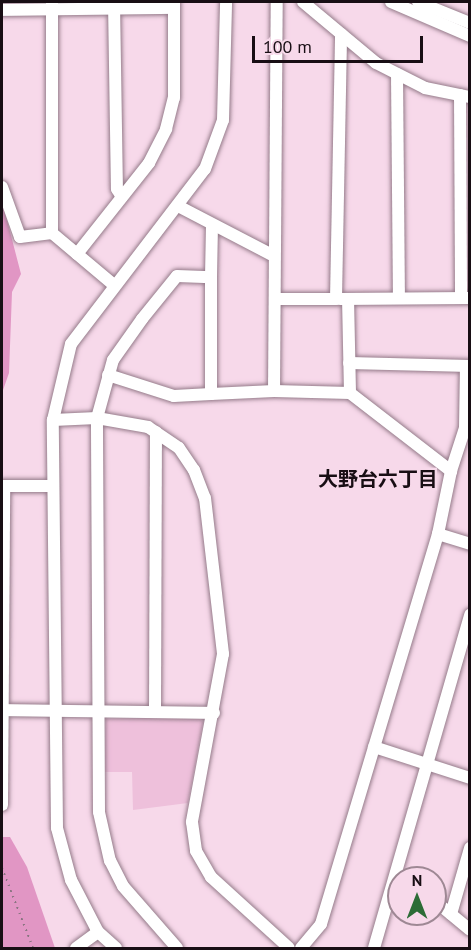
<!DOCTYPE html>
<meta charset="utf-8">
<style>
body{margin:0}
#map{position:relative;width:471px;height:950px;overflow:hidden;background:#f7d9ea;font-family:"PT Sans","Noto Sans JP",sans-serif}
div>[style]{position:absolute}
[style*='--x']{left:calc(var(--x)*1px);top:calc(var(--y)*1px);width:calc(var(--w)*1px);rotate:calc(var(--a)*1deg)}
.green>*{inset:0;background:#eec0db}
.forest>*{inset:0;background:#e196c4}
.path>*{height:2px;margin-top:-1px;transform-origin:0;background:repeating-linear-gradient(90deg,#8a7581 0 1.5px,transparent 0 6px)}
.roads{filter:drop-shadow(0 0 2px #957b8a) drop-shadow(0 0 2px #957b8a)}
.minor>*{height:12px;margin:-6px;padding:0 6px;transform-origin:6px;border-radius:6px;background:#fff}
span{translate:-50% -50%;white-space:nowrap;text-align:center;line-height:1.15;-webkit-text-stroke:4.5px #f7d9ea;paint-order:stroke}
.neighbourhood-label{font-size:20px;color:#180e14;font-weight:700}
.frame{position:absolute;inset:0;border:3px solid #180e14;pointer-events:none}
.north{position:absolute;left:387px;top:866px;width:60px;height:60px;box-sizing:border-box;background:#f7d9ea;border:2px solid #9e8894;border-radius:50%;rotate:0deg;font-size:16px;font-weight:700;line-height:24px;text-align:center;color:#180e14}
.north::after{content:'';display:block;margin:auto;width:21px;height:27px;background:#2c6c36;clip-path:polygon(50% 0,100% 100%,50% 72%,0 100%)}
.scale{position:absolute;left:252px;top:36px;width:171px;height:27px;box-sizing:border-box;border:3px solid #180e14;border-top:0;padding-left:8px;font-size:18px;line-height:21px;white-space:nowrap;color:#180e14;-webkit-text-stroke:4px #f7d9ea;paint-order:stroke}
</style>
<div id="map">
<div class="green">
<i style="clip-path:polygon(197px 717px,203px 722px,188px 803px,133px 810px,132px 772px,104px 772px,106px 719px)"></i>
</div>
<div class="forest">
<i style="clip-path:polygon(2px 201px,21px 274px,12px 292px,9px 373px,2px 393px)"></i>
<i style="clip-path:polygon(2px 837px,10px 837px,27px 867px,55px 948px,2px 948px)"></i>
</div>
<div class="path">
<i style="--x:2;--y:868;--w:86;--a:68.8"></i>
</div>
<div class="roads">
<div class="minor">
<i style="--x:52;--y:2;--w:231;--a:90"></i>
<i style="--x:52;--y:233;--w:81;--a:40"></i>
<i style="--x:114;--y:2;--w:187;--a:89.1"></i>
<i style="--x:117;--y:189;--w:9;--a:58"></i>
<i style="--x:303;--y:2;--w:95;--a:39.9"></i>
<i style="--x:376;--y:63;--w:55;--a:27"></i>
<i style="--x:425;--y:88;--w:46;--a:11.3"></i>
<i style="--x:391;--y:2;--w:86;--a:23.3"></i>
<i style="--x:418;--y:2;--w:56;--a:22"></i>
<i style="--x:2;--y:10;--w:172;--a:-0.7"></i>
<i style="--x:397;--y:74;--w:224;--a:89.5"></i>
<i style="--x:460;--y:95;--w:203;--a:89.7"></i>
<i style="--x:2;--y:187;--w:53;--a:70.2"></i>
<i style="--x:20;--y:237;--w:32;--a:-7"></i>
<i style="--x:178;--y:206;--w:108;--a:27.5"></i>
<i style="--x:77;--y:254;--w:116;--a:-51.6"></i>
<i style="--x:149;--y:163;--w:38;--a:-63"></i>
<i style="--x:166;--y:129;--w:32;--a:-76"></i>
<i style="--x:174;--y:98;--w:96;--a:-90"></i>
<i style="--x:276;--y:299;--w:60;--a:0"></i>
<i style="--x:336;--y:299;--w:265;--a:-88.9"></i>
<i style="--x:340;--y:299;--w:130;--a:-0.4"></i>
<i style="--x:349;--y:363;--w:121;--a:1.4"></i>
<i style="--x:108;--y:375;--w:69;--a:17.7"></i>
<i style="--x:174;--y:396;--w:37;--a:-3"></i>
<i style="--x:211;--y:394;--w:117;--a:-90"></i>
<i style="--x:274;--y:391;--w:76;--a:1.5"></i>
<i style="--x:350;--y:393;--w:94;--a:-91.2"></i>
<i style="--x:350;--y:393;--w:128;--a:37.7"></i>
<i style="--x:451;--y:471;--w:45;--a:-72"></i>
<i style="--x:465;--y:428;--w:62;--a:-89.1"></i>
<i style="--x:211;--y:394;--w:63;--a:-2.7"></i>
<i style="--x:274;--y:391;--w:389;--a:-89.6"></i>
<i style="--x:53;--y:420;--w:44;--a:-2.6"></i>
<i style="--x:97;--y:418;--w:52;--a:10"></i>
<i style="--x:148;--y:427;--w:37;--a:34"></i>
<i style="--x:179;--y:448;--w:27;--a:56"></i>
<i style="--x:194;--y:470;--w:30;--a:69"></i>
<i style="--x:205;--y:498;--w:157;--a:83.4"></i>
<i style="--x:223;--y:654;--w:171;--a:100.5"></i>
<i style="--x:192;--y:822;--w:29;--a:82"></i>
<i style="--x:196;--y:851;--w:30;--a:60"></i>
<i style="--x:211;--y:877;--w:105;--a:42.3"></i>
<i style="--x:2;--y:486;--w:51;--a:0"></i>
<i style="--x:438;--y:534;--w:34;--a:17"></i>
<i style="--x:2;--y:710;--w:212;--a:0.8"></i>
<i style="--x:155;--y:711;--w:279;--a:-89.8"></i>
<i style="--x:374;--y:747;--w:101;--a:17.9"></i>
<i style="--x:2;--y:805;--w:319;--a:-89.6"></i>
<i style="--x:435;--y:901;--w:45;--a:39.6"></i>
<i style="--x:451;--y:914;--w:69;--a:-73.9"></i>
<i style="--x:76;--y:948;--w:27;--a:-36"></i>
<i style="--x:116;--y:948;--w:24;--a:-138"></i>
<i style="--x:98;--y:932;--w:59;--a:-117.4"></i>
<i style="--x:71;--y:880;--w:54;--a:-105.1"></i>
<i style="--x:57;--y:828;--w:408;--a:-90.6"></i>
<i style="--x:53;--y:420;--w:78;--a:-76.7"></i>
<i style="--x:71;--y:344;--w:220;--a:-52.6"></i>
<i style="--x:205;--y:169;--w:52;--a:-69.8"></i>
<i style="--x:223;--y:120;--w:118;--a:-88.5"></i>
<i style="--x:177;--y:948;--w:82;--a:-131.1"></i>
<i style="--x:123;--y:886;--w:28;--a:-117"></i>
<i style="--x:110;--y:861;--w:50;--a:-102.7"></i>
<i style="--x:99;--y:812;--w:394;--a:-90.3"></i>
<i style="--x:97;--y:418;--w:60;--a:-74.6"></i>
<i style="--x:113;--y:360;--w:50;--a:-54.7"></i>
<i style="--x:142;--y:319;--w:55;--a:-50.9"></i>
<i style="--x:177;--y:276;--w:34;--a:2"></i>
<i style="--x:211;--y:277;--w:51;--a:-88.9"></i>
<i style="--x:301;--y:948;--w:31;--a:-50"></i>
<i style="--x:321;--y:924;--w:407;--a:-73.3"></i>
<i style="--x:438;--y:534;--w:64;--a:-78.3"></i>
<i style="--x:374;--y:948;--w:347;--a:-73.9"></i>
</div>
</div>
<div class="neighbourhood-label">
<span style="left:378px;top:479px">大野台六丁目</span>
</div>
<div class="frame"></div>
<div class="north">N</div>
<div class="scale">100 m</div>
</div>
